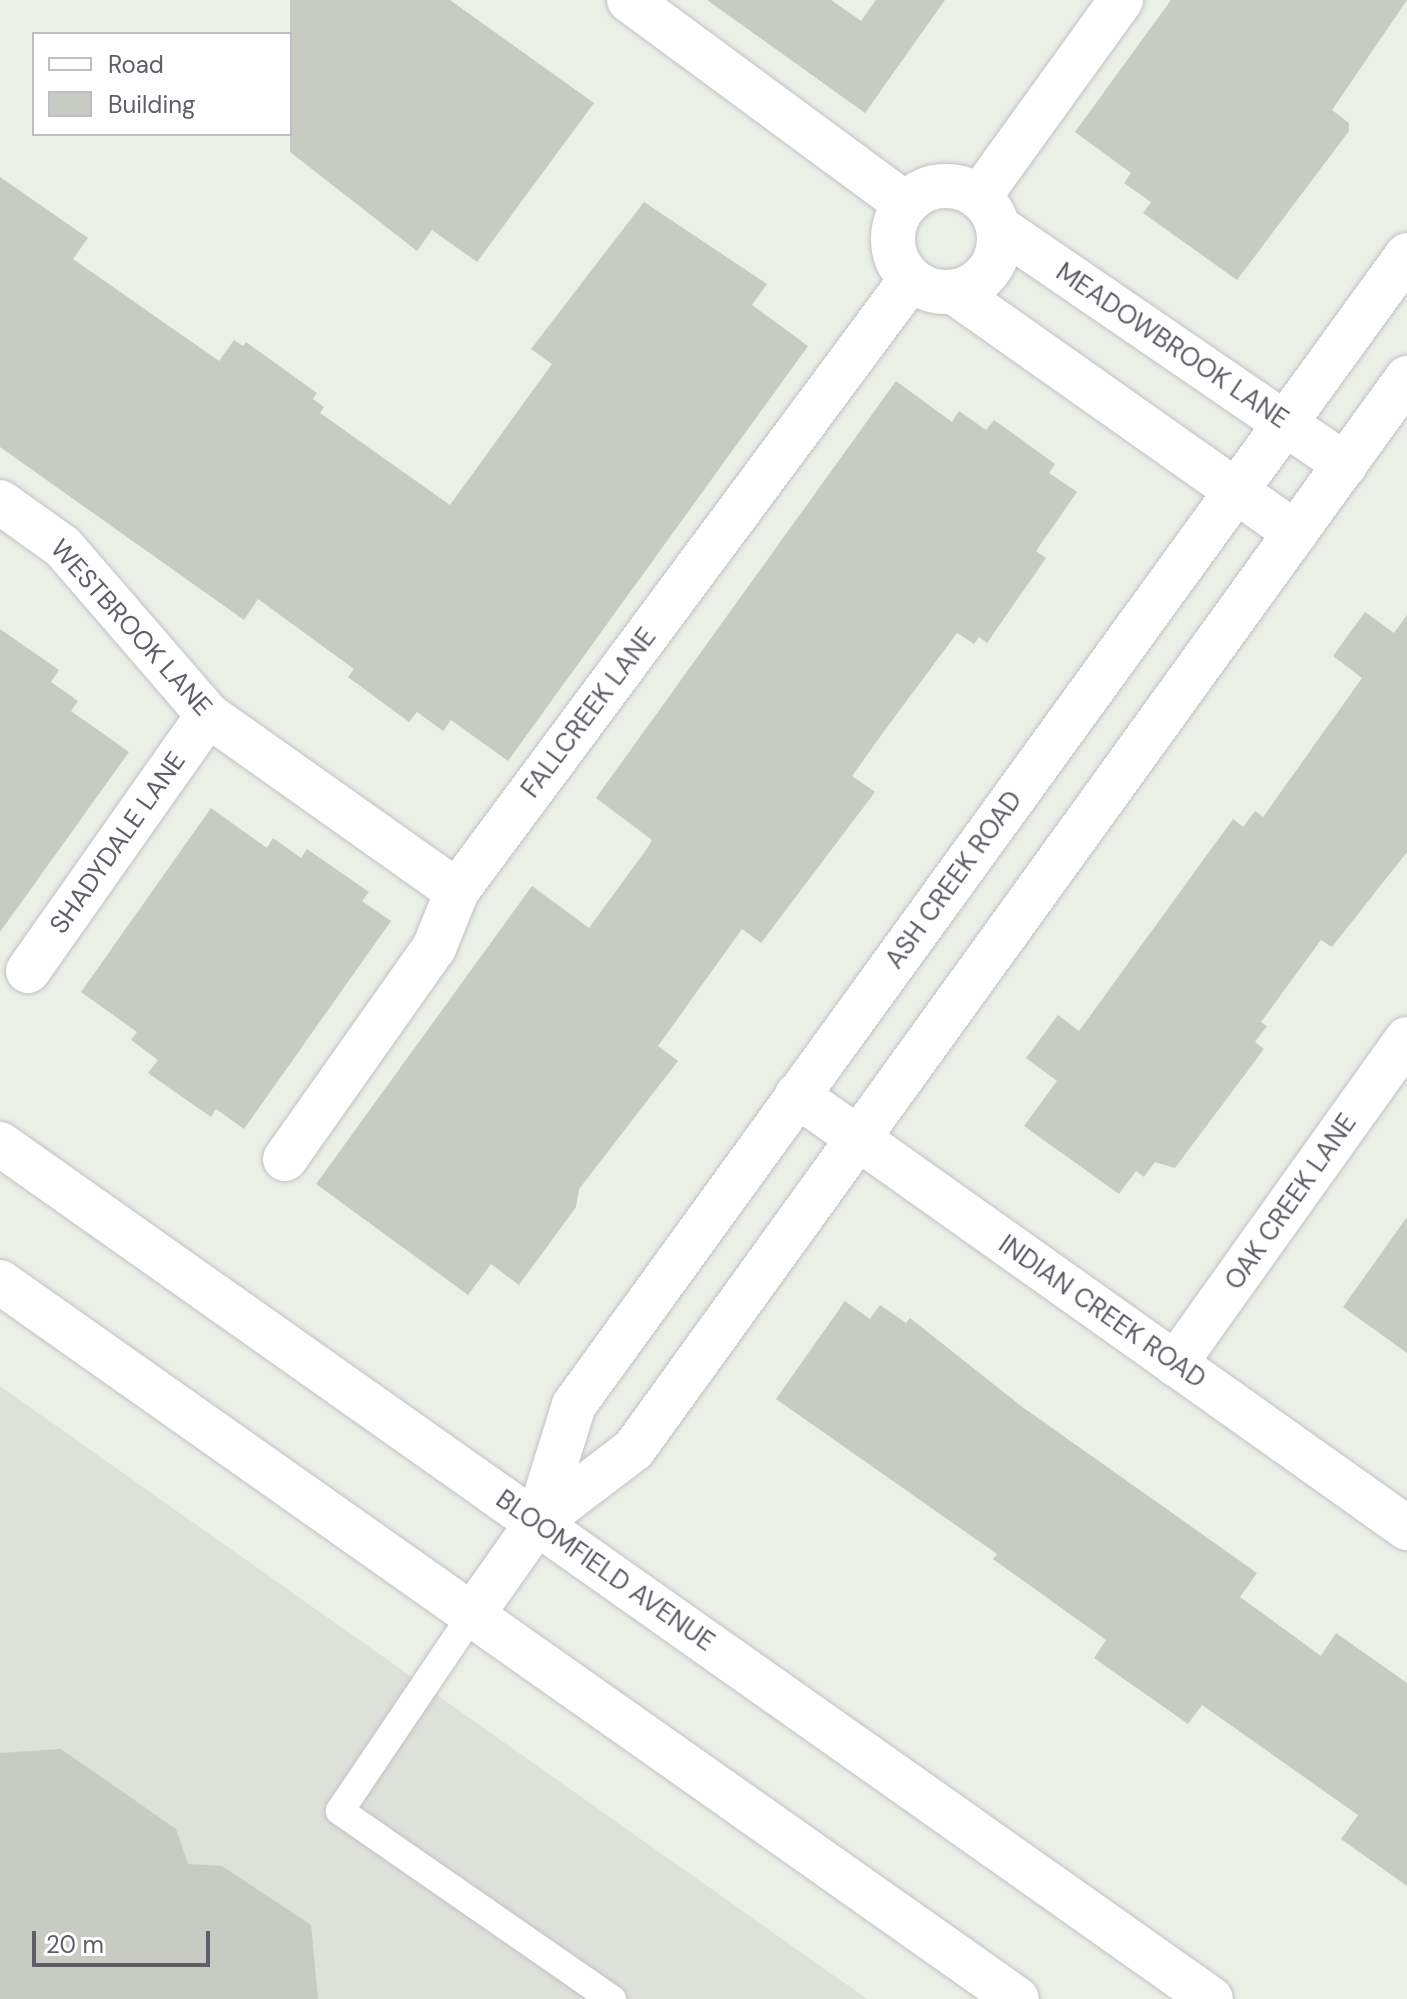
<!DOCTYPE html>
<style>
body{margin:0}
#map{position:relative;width:1407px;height:1999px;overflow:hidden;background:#eaf0e6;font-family:"DM Sans",sans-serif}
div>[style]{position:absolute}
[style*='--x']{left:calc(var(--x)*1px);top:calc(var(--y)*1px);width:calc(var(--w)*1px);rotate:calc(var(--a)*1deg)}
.industrial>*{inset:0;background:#dee1da}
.building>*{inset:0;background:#c7cbc2}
.roads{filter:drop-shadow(0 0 2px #c3bfc7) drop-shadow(0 0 2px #c3bfc7)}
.service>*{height:28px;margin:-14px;padding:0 14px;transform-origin:14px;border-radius:14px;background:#fff}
.minor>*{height:44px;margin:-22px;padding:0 22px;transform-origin:22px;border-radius:22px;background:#fff}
.minor>.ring{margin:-22px;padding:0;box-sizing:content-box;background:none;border:44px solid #fff;border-radius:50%}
.secondary>*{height:44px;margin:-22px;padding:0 22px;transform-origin:22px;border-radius:22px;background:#fff}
span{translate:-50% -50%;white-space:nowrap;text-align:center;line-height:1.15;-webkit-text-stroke:6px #fff;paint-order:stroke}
.street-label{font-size:26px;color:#615d67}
.legend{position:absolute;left:32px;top:32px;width:260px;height:104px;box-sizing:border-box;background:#fff;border:2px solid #c0bec2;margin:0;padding:10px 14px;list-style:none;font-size:24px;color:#615d67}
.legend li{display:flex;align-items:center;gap:16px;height:40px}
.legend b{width:40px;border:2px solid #c0bec2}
.scale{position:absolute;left:32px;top:1931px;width:178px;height:36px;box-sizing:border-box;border:4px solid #615d67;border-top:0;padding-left:10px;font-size:24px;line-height:28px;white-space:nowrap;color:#615d67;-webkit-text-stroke:6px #fff;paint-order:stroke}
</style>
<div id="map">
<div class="industrial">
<i style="clip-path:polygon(0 1386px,867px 1999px,0 1999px)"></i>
</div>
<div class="building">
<i style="clip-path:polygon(290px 0,450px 0,594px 103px,477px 262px,432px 230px,417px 251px,290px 152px)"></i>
<i style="clip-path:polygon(707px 0,831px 0,861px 21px,876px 0,945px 0,865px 113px)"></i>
<i style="clip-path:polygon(1171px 0,1407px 0,1332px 110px,1349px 123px,1349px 131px,1237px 280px,1143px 213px,1151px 202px,1124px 183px,1131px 173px,1075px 132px)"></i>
<i style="clip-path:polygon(0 177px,88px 238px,73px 259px,219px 361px,234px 340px,243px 346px,246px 342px,317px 393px,313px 399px,324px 407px,320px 413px,450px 505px,552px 364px,531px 349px,644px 202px,767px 284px,752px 305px,808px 346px,508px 761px,451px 720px,443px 731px,417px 712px,409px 722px,348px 677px,354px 669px,258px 599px,244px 620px,0 447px)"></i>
<i style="clip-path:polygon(896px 381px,952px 422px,959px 411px,986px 430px,994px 420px,1055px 464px,1049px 473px,1077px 492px,1036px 551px,1046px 558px,987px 643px,979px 637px,974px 644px,957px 633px,885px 730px,852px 776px,875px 792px,761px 943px,742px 929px,658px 1046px,678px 1061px,579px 1189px,576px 1207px,519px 1285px,491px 1264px,468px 1295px,316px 1184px,532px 886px,589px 928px,646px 850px,652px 840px,596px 798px)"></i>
<i style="clip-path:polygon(1365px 612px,1394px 633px,1407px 615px,1407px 852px,1332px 947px,1321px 940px,1261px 1022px,1267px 1026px,1255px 1042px,1264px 1049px,1175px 1168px,1155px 1162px,1144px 1177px,1136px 1171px,1119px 1194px,1024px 1126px,1057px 1081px,1026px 1058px,1058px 1015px,1079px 1031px,1233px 819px,1243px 827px,1255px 811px,1263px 817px,1362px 678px,1333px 656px)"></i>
<i style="clip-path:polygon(0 629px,59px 670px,51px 682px,78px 701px,71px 711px,129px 752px,0 932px)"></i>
<i style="clip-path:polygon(211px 808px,267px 848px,273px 838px,301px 858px,307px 849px,369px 892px,362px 901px,391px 921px,244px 1129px,216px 1109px,211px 1117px,148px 1073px,158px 1060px,131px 1040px,137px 1032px,81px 992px)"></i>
<i style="clip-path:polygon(1407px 1217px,1407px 1353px,1343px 1307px)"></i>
<i style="clip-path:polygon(845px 1301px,870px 1319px,880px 1305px,906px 1323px,910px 1318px,1021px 1406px,1257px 1573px,1240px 1597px,1321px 1656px,1336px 1633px,1407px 1683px,1407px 1886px,1341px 1839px,1358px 1815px,1202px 1705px,1188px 1724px,1094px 1658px,1106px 1640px,993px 1559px,997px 1554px,776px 1399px)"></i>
<i style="clip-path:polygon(61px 1749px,176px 1829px,188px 1864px,222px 1866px,311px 1925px,318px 1999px,0 1999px,0 1753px)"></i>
</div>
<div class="roads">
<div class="service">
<i style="--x:472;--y:1615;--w:236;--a:124"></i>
<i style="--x:340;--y:1811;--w:331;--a:34.7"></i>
</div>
<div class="minor">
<i style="--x:629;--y:0;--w:344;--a:36.4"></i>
<i class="ring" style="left:893px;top:186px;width:62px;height:62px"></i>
<i style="--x:979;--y:197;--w:243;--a:-54.2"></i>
<i style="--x:998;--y:227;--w:421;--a:34.4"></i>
<i style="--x:954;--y:292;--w:418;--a:35.2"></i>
<i style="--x:0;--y:502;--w:77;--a:35.5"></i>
<i style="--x:63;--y:547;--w:222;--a:49.2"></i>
<i style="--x:208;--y:715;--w:305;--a:35.3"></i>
<i style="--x:28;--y:971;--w:313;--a:-54.9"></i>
<i style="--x:797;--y:1095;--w:748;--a:35.37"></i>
<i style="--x:285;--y:1159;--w:258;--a:-54.8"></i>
<i style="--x:434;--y:948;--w:61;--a:-68"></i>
<i style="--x:457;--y:891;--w:762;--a:-53.43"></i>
<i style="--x:1175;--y:1364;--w:399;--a:-54.5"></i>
<i style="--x:537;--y:1523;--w:124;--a:-72.6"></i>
<i style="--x:574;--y:1405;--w:1420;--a:-54.08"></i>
<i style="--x:472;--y:1615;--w:113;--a:-54.8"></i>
<i style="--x:537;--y:1523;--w:122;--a:-37.3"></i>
<i style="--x:634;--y:1449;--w:1321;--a:-54.18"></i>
</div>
<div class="secondary">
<i style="--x:0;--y:1144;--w:1482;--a:35.22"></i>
<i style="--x:0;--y:1282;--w:1244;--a:35.18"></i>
</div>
</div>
<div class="street-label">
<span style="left:1172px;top:346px;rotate:34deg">MEADOWBROOK LANE</span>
<span style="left:131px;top:628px;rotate:48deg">WESTBROOK LANE</span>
<span style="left:589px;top:713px;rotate:-53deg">FALLCREEK LANE</span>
<span style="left:118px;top:843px;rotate:-55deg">SHADYDALE LANE</span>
<span style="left:954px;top:880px;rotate:-54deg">ASH CREEK ROAD</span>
<span style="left:1291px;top:1202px;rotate:-55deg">OAK CREEK LANE</span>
<span style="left:1102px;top:1312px;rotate:35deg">INDIAN CREEK ROAD</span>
<span style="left:605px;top:1571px;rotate:35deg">BLOOMFIELD AVENUE</span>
</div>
<ul class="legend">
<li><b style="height:10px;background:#fff"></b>Road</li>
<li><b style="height:22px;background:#c7cbc2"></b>Building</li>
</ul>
<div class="scale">20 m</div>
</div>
